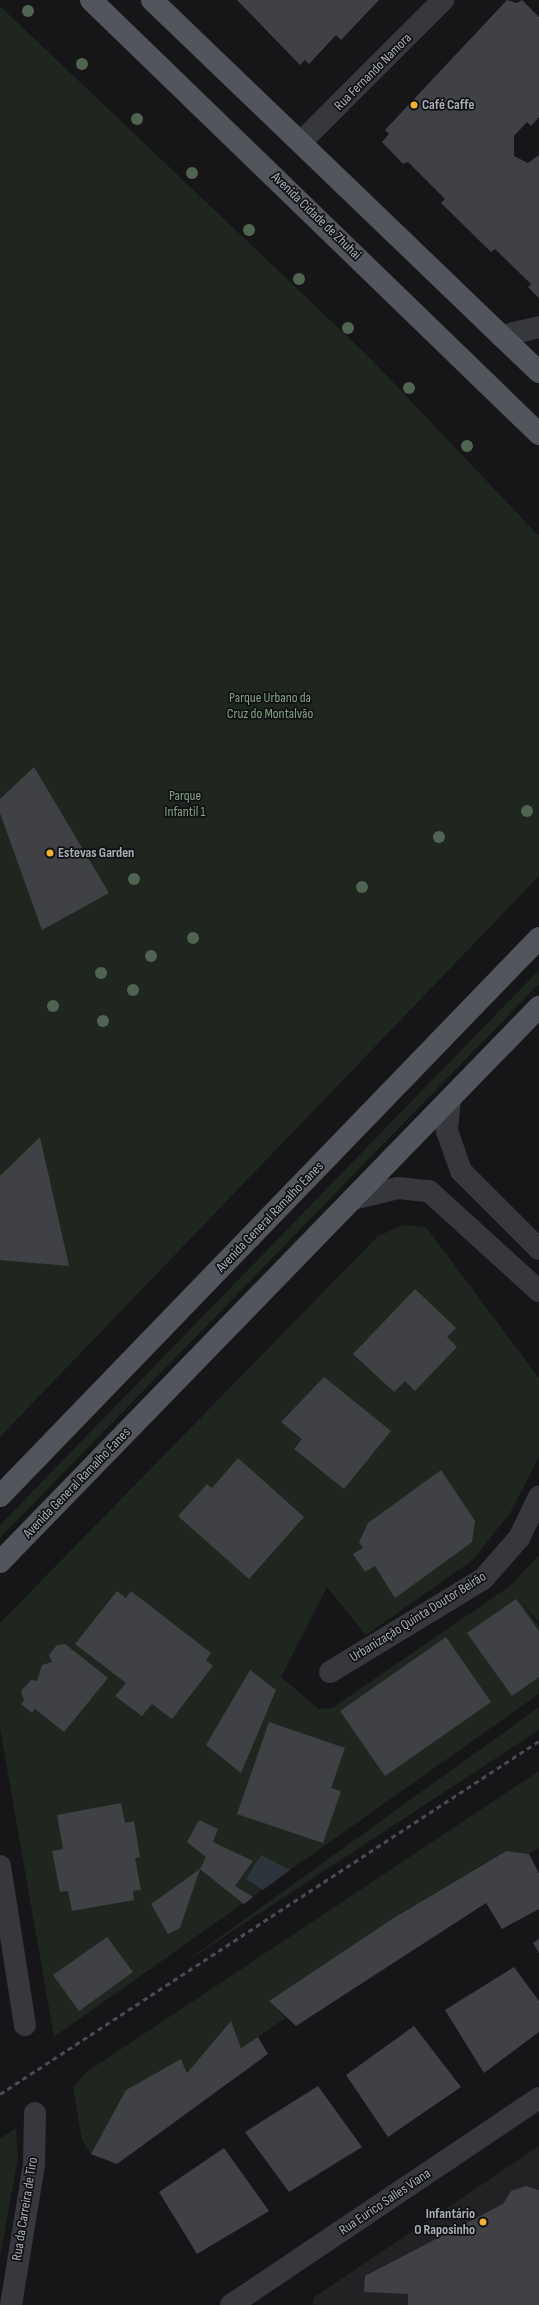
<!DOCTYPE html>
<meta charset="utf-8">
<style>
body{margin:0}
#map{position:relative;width:539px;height:2305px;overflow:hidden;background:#161618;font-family:"Sofia Sans Condensed",sans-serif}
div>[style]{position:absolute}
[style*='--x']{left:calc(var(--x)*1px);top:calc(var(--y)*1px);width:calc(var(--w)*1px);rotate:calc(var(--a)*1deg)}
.built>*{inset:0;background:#222225}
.green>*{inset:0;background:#1e261f}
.water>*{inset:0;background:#2c353c}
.building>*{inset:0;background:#404145}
.minor>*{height:22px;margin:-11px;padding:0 11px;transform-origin:11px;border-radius:11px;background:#37383d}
.major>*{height:22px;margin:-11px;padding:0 11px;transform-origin:11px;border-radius:11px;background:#53555c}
.rail>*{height:3px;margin-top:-1.5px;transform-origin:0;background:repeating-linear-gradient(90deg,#4a4c52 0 5px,transparent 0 9px)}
.trees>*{width:12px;height:12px;margin:-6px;border-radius:50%;background:#506452}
.dots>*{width:11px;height:11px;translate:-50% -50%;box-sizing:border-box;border:2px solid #111113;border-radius:50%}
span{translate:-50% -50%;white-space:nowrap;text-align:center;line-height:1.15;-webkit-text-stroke:3.5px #111113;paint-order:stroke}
.street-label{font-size:14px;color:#a8adb8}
.poi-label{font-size:14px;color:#a8adb8;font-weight:700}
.left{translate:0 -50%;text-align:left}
.right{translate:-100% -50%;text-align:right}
.park-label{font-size:14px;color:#7fa381}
</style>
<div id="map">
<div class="built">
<i style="clip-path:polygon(539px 2146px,539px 2305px,313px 2305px,313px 2298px)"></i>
</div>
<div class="green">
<i style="clip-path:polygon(0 6px,370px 358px,539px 536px,539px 876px,0 1437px)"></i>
<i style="clip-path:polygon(539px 970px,539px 984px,0 1538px,0 1525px)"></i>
<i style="clip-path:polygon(404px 1225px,426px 1227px,539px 1378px,539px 1457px,510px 1513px,473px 1560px,366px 1635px,327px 1587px,281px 1677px,319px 1709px,332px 1708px,510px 1586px,539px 1555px,539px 1623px,518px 1597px,539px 1626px,539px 1694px,54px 2037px,0 1728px,0 1623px,378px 1236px)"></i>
<i style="clip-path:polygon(539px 1707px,539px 1730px,181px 1965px)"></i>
<i style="clip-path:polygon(539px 1771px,539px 1848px,529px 1854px,505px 1851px,392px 1919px,269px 2001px,286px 2018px,241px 2048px,231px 2022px,187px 2073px,181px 2059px,126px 2090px,91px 2154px,82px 2140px,73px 2087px,85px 2073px)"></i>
<i style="clip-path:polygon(16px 2128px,18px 2158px,0 2257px,0 2139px)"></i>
</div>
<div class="water">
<i style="clip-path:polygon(261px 1855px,290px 1870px,263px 1890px,246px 1879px)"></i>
</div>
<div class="building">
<i style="clip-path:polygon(237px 0,379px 0,341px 40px,336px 35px,309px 64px,305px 60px,300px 65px)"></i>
<i style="clip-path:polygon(507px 0,517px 3px,522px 0,539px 17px,539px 117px,531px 126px,527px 122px,514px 136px,514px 156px,528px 163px,539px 155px,539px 298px,528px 287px,531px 284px,495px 249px,491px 252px,441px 203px,445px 199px,408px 162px,403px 164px,382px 142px,389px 134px,385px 130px)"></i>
<i style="clip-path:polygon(34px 767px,109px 893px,42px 930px,0 813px,0 799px)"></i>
<i style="clip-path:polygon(40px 1137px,69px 1266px,0 1260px,0 1176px)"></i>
<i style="clip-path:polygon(415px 1289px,456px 1328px,447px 1337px,457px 1347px,415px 1391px,405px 1381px,394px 1392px,353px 1354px)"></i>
<i style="clip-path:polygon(324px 1377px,391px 1431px,344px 1489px,294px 1449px,302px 1439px,281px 1422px)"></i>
<i style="clip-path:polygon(238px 1458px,304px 1517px,249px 1579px,178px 1516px,207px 1484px,212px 1488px)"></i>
<i style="clip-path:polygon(441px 1470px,475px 1521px,472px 1542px,395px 1598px,375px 1566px,365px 1572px,353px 1554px,363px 1548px,359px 1542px,368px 1523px)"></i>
<i style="clip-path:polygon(117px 1591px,126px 1598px,131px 1591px,211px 1653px,206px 1660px,213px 1666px,172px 1719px,152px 1704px,142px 1716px,115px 1696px,126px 1683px,75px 1644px)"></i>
<i style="clip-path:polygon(516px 1599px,539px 1631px,539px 1677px,512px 1696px,467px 1633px)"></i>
<i style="clip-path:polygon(446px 1637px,491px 1702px,385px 1776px,340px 1711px)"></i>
<i style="clip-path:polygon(65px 1644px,108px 1678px,64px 1732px,35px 1709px,32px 1713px,21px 1704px,24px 1701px,21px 1691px,31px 1680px,37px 1681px,42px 1665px,52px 1662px,49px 1655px,57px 1645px)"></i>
<i style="clip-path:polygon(250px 1670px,276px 1690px,241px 1773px,206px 1745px)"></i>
<i style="clip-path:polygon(269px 1722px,345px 1748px,331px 1788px,341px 1791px,323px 1843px,237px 1814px)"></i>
<i style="clip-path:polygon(121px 1803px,125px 1823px,134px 1821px,140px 1857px,135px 1858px,141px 1890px,133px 1891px,134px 1900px,72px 1911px,68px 1891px,60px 1892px,52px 1851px,63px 1849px,57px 1815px)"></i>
<i style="clip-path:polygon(199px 1820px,218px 1829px,213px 1842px,253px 1861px,235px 1886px,253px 1897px,244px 1904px,200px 1869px,206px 1857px,187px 1842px)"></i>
<i style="clip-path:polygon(506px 1851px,529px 1854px,539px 1873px,539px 1909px,502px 1929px,486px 1903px,296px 2026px,269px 2001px,392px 1919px)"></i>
<i style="clip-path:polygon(200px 1869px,180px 1928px,168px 1934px,151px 1904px)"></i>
<i style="clip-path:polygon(107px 1937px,133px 1972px,79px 2011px,53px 1975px)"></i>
<i style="clip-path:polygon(539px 1939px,539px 1953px,533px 1943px)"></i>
<i style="clip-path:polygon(514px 1967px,539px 2001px,539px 2032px,484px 2073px,445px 2010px)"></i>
<i style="clip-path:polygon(231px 2021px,241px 2048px,258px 2037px,268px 2054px,117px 2164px,91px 2154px,126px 2090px,181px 2059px,187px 2073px)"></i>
<i style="clip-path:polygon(414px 2026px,461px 2087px,388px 2137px,346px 2075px)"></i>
<i style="clip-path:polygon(318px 2086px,362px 2147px,289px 2192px,245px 2132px)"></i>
<i style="clip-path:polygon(224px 2148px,269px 2211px,197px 2254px,159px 2192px)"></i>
<i style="clip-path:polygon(526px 2186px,539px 2190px,539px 2305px,408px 2305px,408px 2294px,364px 2292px,365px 2276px,503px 2204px,511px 2191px)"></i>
</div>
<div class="minor">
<i style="--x:301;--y:142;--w:201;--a:-45"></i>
<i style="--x:501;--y:336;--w:39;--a:-13"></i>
<i style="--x:450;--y:1100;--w:31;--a:96"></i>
<i style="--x:447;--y:1131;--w:42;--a:70.7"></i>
<i style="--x:461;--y:1171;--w:110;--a:45"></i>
<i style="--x:357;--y:1198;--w:42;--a:-13.7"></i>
<i style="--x:398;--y:1188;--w:31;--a:6"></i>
<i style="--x:429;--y:1191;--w:149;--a:42.3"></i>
<i style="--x:330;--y:1672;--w:179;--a:-31.3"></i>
<i style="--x:483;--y:1579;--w:55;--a:-48.7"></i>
<i style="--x:519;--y:1538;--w:46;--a:-64"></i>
<i style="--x:0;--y:1866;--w:161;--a:81.1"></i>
<i style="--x:11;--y:2305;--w:142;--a:-80.7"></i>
<i style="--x:34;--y:2165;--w:52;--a:-88.9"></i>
<i style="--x:231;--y:2305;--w:371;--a:-33.9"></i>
</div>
<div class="major">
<i style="--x:91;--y:0;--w:624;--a:44.09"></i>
<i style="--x:152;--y:0;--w:537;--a:43.87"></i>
<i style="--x:0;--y:1496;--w:776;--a:-45.99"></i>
<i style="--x:0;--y:1562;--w:774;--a:-45.84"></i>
</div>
<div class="rail">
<i style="--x:0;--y:2094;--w:644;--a:-33.22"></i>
</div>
<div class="trees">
<i style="left:28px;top:11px"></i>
<i style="left:82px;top:64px"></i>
<i style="left:137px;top:119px"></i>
<i style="left:192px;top:173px"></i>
<i style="left:249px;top:230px"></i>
<i style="left:299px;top:279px"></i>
<i style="left:348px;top:328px"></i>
<i style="left:409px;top:388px"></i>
<i style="left:467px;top:446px"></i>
<i style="left:527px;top:811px"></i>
<i style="left:439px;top:837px"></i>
<i style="left:134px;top:879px"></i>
<i style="left:362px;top:887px"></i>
<i style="left:193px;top:938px"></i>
<i style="left:151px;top:956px"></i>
<i style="left:101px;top:973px"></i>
<i style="left:133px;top:990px"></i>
<i style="left:53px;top:1006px"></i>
<i style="left:103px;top:1021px"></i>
</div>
<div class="dots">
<i style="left:414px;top:105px;background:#f2b134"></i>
<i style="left:50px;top:853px;background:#f2b134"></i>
<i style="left:483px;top:2222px;background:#f2b134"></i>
</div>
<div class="street-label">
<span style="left:373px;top:72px;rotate:-45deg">Rua Fernando Namora</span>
<span style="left:316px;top:216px;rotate:44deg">Avenida Cidade de Zhuhai</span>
<span style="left:270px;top:1217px;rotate:-46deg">Avenida General Ramalho Eanes</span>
<span style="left:77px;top:1483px;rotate:-46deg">Avenida General Ramalho Eanes</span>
<span style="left:418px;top:1617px;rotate:-32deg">Urbanização Quinta Doutor Beirão</span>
<span style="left:385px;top:2202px;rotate:-34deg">Rua Eurico Salles Viana</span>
<span style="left:25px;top:2209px;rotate:-81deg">Rua da Carreira de Tiro</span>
</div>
<div class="poi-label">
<span class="left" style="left:422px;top:105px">Café Caffe</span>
<span class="left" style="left:58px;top:853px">Estevas Garden</span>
<span class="right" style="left:475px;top:2222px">Infantário<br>O Raposinho</span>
</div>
<div class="park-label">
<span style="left:270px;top:706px">Parque Urbano da<br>Cruz do Montalvão</span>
<span style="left:185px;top:804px">Parque<br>Infantil 1</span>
</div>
</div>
